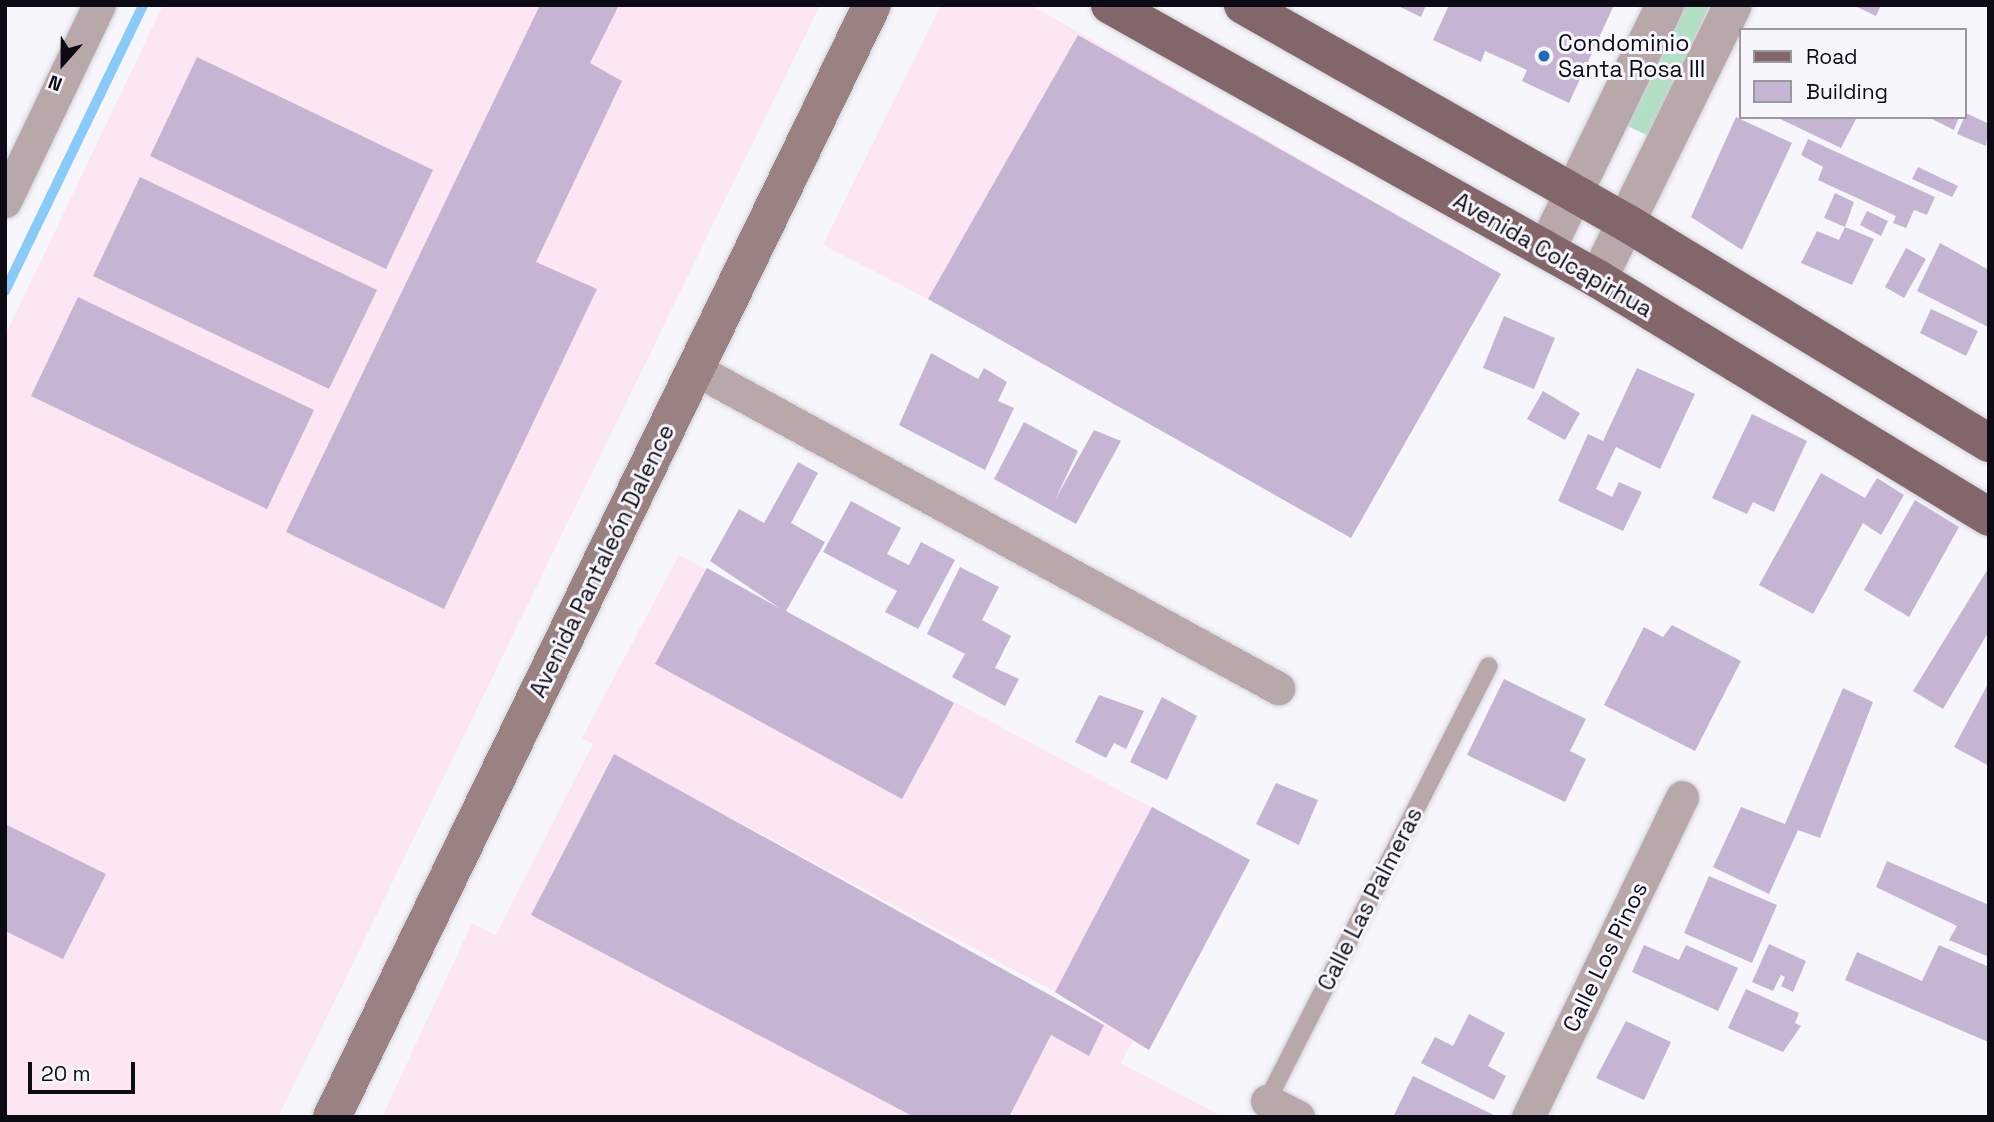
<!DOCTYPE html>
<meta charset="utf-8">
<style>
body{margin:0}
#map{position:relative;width:1994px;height:1122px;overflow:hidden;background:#f7f6fd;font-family:"Space Grotesk",sans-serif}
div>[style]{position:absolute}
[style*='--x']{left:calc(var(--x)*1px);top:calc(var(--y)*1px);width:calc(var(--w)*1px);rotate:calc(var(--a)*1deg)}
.industrial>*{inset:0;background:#fce6f3}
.green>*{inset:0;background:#b3e0c5}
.stream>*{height:10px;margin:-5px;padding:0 5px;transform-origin:5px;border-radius:5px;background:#8acaf7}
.building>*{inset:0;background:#c6b5d2}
.roads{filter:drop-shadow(0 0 2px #d1d0d8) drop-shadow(0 0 2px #d1d0d8)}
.service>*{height:18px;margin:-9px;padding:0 9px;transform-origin:9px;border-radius:9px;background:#b9a8a9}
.minor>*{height:33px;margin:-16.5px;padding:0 16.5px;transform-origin:16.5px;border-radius:16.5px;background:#b9a8a9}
.tertiary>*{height:38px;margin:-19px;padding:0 19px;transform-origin:19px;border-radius:19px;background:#b9a8a9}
.secondary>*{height:38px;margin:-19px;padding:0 19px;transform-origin:19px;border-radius:19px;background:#9a8283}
.primary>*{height:38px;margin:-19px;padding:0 19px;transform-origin:19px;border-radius:19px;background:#836669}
.dots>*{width:19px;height:19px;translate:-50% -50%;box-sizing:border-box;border:4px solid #f7f6fd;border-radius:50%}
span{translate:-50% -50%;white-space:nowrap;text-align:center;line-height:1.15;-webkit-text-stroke:6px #f7f6fd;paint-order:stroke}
.poi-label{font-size:23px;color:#0c0a15}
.left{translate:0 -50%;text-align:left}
.street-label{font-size:23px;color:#0c0a15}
.frame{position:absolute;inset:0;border:7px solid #0c0a15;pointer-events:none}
.legend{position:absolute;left:1739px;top:28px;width:228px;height:91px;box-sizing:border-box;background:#f7f6fd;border:2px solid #9998a0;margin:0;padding:9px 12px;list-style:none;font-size:21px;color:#0c0a15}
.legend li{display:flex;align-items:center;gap:14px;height:35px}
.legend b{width:35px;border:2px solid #9998a0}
.north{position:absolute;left:28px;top:28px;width:70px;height:70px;-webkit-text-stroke:5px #f7f6fd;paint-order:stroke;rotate:201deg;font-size:19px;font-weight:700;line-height:28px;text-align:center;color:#0c0a15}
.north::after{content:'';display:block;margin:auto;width:24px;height:32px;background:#0c0a15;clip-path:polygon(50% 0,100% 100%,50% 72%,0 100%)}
.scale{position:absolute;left:28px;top:1062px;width:107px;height:32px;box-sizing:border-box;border:4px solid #0c0a15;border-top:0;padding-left:9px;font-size:21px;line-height:24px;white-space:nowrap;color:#0c0a15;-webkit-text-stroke:5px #f7f6fd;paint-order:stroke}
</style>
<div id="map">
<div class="industrial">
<i style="clip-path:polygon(163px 5px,820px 5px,278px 1117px,5px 1117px,5px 336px)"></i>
<i style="clip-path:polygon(941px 5px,1031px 5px,1501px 274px,1351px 538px,928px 299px,823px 245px)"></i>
<i style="clip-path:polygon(evenodd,679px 555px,1250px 860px,1149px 1050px,1133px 1041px,1121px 1063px,1223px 1117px,382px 1117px,472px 923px,496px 935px,593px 744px,582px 738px,679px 555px,705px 804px,1055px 992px,1116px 1031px,1115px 1031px,705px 804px)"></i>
</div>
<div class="green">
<i style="clip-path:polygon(1681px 5px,1710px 5px,1649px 136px,1625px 125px)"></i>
</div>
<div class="stream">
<i style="--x:5;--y:291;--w:318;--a:-64.2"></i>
</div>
<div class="building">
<i style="clip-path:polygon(540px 5px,619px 5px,590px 63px,622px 81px,536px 262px,597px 289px,444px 609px,286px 532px)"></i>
<i style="clip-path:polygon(1396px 5px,1426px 5px,1421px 17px)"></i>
<i style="clip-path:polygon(1449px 5px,1614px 5px,1569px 103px,1522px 81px,1527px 70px,1485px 51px,1481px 62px,1433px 40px)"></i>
<i style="clip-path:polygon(1853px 5px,1881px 5px,1876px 16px)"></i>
<i style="clip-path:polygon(1078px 35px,1501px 274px,1351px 538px,928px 299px)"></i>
<i style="clip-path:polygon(197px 57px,433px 170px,386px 269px,150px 156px)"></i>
<i style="clip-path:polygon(1966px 113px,1989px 124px,1986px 146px,1957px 134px)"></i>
<i style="clip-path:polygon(1736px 117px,1792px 143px,1742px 250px,1691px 217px)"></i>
<i style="clip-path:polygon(1776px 117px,1827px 118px,1857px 117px,1841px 148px)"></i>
<i style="clip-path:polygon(1928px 117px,1959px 117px,1954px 130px)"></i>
<i style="clip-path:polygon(1808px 139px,1935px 197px,1927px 215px,1914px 210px,1906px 228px,1893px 223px,1896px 216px,1818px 180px,1823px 167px,1801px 155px)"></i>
<i style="clip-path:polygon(1918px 167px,1958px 186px,1952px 197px,1912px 179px)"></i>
<i style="clip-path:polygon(140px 177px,377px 290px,329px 389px,93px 276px)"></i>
<i style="clip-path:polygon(1835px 193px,1854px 202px,1845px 227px,1874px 239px,1852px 285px,1801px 263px,1817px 231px,1839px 240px,1845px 227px,1824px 218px)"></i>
<i style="clip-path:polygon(1867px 211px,1888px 221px,1881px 236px,1860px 225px)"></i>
<i style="clip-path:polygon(1940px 243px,1989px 270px,1988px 327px,1917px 291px)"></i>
<i style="clip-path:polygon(1906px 248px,1926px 259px,1904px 298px,1885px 287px)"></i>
<i style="clip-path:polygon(78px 297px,314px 410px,267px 509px,31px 396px)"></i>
<i style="clip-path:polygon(1931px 309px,1978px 331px,1966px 356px,1920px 333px)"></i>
<i style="clip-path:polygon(1504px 316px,1555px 338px,1534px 389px,1483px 368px)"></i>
<i style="clip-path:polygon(931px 353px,978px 379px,984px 368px,1007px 382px,998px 401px,1014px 408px,985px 470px,899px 425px)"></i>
<i style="clip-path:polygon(1637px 368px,1695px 394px,1660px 469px,1616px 447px,1596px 489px,1612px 497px,1619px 482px,1642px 492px,1623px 531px,1558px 501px,1588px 434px,1603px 441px)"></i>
<i style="clip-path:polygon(1543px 391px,1580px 413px,1565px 440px,1527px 419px)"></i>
<i style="clip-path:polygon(1752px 414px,1807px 441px,1774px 512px,1753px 502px,1747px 514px,1712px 498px)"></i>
<i style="clip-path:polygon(1024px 422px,1078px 451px,1055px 500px,1094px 430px,1121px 441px,1076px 524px,994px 479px)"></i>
<i style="clip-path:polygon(798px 462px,818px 473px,791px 523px,825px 542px,786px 611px,954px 703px,902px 799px,655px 664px,707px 568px,781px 609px,710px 561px,739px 509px,764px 523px)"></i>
<i style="clip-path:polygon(1821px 473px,1865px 498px,1877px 478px,1904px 495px,1881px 535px,1863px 523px,1813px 614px,1759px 585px)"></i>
<i style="clip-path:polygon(1915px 500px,1959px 527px,1909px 617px,1864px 590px)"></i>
<i style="clip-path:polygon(851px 501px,901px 528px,887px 554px,909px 565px,921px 542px,955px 560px,918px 629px,885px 612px,897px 591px,823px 552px)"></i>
<i style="clip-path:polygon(960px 567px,999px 587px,982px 620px,1011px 636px,995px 668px,1019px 679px,1005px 706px,952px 677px,965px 654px,927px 634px)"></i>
<i style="clip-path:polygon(1989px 567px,1989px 631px,1943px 709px,1913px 691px)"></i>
<i style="clip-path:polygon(1672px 625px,1741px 661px,1695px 751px,1604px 705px,1644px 627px,1663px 637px)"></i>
<i style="clip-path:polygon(1504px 679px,1586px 719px,1570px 751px,1586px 759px,1565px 802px,1467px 755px)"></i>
<i style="clip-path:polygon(1989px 682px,1989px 766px,1954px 747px)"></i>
<i style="clip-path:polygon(1843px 688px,1873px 702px,1820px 838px,1798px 830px,1769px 894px,1713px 867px,1741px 807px,1785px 824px)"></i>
<i style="clip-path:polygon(1099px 695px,1144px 711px,1126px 749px,1114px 743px,1106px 758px,1075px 742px)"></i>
<i style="clip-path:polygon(1162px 697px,1197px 716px,1167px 780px,1130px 762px)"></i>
<i style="clip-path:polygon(614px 754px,1104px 1025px,1089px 1056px,1051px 1035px,1009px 1117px,914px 1117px,531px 915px)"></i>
<i style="clip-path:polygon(1276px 783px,1318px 800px,1299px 845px,1256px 824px)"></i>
<i style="clip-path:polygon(1152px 807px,1250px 860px,1149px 1050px,1055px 992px)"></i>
<i style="clip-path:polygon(5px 824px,106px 874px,63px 959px,5px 931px)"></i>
<i style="clip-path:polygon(1887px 861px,1989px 905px,1989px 957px,1949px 940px,1957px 926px,1876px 887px)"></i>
<i style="clip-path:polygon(1709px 876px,1777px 905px,1752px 963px,1684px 933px)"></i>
<i style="clip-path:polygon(1769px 944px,1806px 961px,1793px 992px,1781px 986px,1785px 977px,1781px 975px,1773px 991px,1752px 982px)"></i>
<i style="clip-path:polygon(1644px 945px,1679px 960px,1686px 945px,1738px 968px,1718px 1011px,1632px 972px)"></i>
<i style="clip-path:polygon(1939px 945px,1989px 967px,1988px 1042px,1845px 980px,1857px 952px,1922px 981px)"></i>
<i style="clip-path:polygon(1746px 989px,1799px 1013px,1795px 1023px,1801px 1026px,1783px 1052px,1728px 1028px)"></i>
<i style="clip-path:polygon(1469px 1014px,1505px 1033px,1488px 1066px,1506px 1076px,1494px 1100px,1421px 1063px,1435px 1037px,1453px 1046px)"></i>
<i style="clip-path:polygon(1626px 1021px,1671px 1042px,1644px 1100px,1596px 1078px)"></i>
<i style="clip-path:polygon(1413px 1076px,1498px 1117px,1393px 1117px)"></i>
</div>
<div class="roads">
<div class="service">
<i style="--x:1267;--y:1101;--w:488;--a:-63"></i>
</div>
<div class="minor">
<i style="--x:5;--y:201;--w:217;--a:-64.4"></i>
<i style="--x:695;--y:369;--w:665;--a:28.69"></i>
<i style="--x:1267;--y:1101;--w:35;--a:27"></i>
<i style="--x:1528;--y:1117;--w:355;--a:-64.3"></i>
</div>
<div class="tertiary">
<i style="--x:1546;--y:250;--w:272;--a:-64.1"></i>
<i style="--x:1598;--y:279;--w:305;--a:-63.8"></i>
</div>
<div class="secondary">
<i style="--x:332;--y:1117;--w:1236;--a:-64.1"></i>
</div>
<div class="primary">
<i style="--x:1110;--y:5;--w:560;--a:29.31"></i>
<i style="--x:1598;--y:279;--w:458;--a:31.3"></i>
<i style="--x:1243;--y:5;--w:442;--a:29.6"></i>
<i style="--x:1627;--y:223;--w:424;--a:31.3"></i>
</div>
</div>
<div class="dots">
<i style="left:1544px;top:56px;background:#2269b9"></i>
</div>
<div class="poi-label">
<span class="left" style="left:1558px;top:56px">Condominio<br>Santa Rosa III</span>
</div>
<div class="street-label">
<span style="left:1553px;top:255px;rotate:30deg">Avenida Colcapirhua</span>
<span style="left:602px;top:561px;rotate:-64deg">Avenida Pantaleón Dalence</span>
<span style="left:1370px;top:899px;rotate:-63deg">Calle Las Palmeras</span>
<span style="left:1605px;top:957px;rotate:-64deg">Calle Los Pinos</span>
</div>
<div class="frame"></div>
<ul class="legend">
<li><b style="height:9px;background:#836669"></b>Road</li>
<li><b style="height:19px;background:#c6b5d2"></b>Building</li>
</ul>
<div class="north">N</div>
<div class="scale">20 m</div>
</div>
